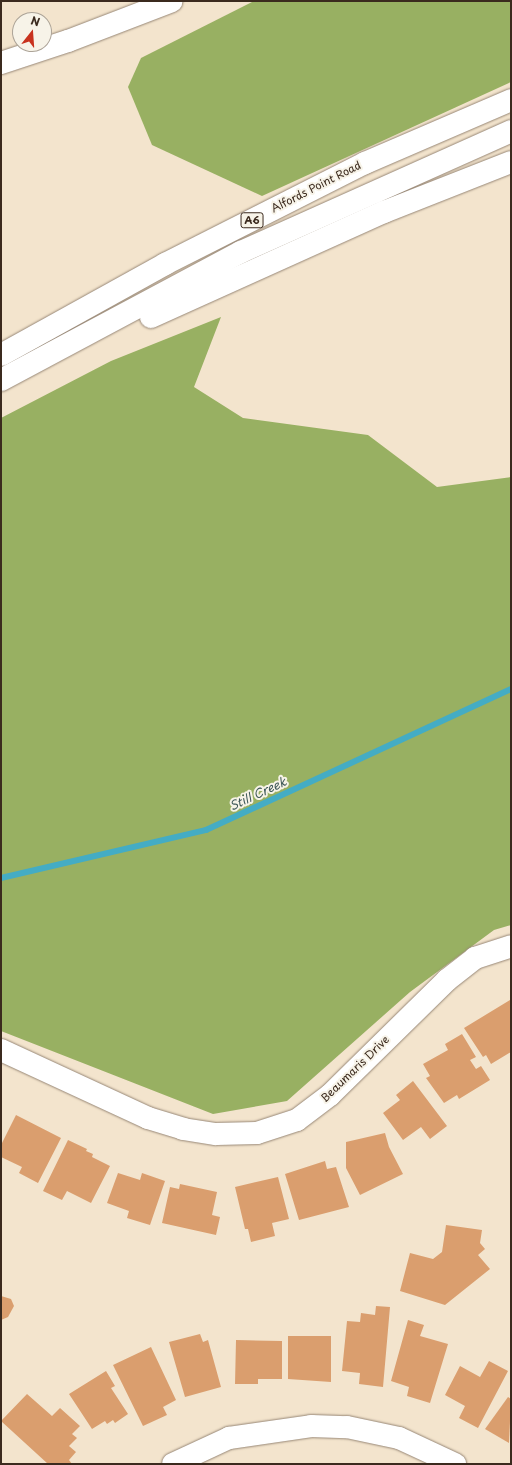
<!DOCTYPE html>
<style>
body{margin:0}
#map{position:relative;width:512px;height:1465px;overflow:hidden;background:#f3e4cd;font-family:"Playpen Sans",sans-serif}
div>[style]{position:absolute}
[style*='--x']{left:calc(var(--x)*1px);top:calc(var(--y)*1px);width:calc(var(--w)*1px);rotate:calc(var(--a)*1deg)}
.forest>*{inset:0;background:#98b062}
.stream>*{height:6px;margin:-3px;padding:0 3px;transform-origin:3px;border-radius:3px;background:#44acc4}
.building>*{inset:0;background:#da9e6e}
.roads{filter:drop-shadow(0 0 1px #978776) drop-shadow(0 0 1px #978776)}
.minor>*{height:22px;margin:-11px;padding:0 11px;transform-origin:11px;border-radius:11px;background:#fff}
.tertiary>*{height:22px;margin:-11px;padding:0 11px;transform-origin:11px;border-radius:11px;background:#fff}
.trunk>*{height:22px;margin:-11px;padding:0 11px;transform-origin:11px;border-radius:11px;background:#fff}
span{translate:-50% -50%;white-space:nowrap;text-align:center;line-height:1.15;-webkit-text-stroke:4px #f7f3e8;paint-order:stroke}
.shield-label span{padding:1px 3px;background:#f7f3e8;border:1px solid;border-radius:3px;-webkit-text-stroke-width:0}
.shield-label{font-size:10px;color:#3b2a1e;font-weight:700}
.street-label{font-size:11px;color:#3b2a1e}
.water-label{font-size:12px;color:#3e5858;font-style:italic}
.frame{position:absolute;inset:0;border:2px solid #3b2a1e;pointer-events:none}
.north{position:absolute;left:12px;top:12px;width:40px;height:40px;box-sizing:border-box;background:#f7f3e8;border:1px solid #aca397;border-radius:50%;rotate:17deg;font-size:11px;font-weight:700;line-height:16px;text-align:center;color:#3b2a1e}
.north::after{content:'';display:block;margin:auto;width:14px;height:18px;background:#c8321e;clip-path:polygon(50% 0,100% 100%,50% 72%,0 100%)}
</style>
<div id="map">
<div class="forest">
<i style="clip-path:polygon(254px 1px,511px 1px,511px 82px,262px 196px,152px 145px,128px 87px,141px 58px)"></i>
<i style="clip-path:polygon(221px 317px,194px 387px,243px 418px,368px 435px,437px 487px,511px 477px,511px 925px,494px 930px,410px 992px,287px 1101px,213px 1114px,1px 1031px,1px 418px,111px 361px)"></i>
</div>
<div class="stream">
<i style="--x:1;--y:878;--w:211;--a:-13.2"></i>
<i style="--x:206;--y:830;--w:336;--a:-24.8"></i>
</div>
<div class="building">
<i style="clip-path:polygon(510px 1000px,511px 1052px,491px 1064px,486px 1055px,483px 1057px,464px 1028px)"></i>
<i style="clip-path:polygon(462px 1034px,476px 1057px,470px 1060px,476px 1069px,481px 1066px,490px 1080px,459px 1099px,457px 1095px,444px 1103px,426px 1078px,430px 1076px,423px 1064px,448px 1050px,445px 1044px)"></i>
<i style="clip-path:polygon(413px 1081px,447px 1126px,430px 1139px,421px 1127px,403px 1140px,383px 1113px,400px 1100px,396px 1095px)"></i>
<i style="clip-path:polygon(16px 1115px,61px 1138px,38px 1183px,19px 1173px,22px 1167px,1px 1157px,1px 1145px)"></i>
<i style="clip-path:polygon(385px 1133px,389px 1147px,403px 1174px,360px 1195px,346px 1168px,346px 1142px)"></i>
<i style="clip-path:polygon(68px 1140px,87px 1149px,86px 1151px,93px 1154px,92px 1157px,110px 1166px,91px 1203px,67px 1191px,62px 1200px,43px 1191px)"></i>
<i style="clip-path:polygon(325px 1161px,327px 1169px,336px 1167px,349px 1207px,299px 1220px,285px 1174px)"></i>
<i style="clip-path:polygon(118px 1173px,140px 1180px,142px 1173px,165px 1181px,150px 1225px,127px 1218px,129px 1211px,107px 1203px)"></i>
<i style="clip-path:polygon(278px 1177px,289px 1219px,272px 1223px,275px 1236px,251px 1242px,248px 1229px,245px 1229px,235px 1187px)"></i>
<i style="clip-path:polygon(180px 1184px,217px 1192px,212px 1215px,220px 1217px,216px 1235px,162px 1223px,170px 1187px,179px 1189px)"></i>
<i style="clip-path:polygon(446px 1225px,482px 1230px,480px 1243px,485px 1249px,478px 1255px,490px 1269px,445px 1305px,400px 1291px,410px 1253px,433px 1259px,442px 1252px)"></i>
<i style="clip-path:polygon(1px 1296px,11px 1299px,14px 1306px,8px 1317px,1px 1320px)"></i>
<i style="clip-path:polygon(376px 1306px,390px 1307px,383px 1387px,359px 1384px,360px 1373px,342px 1371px,347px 1321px,360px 1322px,361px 1313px,375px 1315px)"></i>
<i style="clip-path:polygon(408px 1320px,424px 1325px,420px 1336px,448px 1344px,430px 1403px,407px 1396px,409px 1387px,391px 1381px)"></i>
<i style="clip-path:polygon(200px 1334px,203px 1342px,208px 1340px,221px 1387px,185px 1397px,169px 1342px)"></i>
<i style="clip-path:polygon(288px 1336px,331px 1336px,331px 1382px,288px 1379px)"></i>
<i style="clip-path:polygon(236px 1340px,282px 1341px,282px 1379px,258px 1379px,258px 1384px,235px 1384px)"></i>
<i style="clip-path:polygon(151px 1347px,176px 1400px,163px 1407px,167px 1415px,143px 1426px,113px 1365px)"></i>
<i style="clip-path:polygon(489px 1361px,508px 1371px,478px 1428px,459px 1418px,465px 1406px,445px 1395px,460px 1366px,480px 1377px)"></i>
<i style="clip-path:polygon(106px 1371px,115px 1386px,111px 1388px,128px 1414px,115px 1423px,113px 1420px,107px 1424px,105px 1421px,92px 1429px,69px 1394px)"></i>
<i style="clip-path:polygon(27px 1394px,52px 1416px,60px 1408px,80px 1426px,72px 1434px,77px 1438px,69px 1446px,76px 1452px,69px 1460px,72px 1464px,48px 1464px,1px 1421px)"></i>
<i style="clip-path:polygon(508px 1397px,511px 1399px,509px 1443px,485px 1429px)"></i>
</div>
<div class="roads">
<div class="minor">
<i style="--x:1;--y:1050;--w:162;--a:24.8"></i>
<i style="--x:148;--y:1118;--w:37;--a:17"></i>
<i style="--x:183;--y:1129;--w:33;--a:9"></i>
<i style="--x:216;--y:1134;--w:41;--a:-1.4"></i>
<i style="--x:257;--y:1133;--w:42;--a:-18"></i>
<i style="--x:297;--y:1120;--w:41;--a:-37.1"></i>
<i style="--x:330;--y:1095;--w:164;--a:-44.5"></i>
<i style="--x:447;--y:980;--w:36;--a:-38"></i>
<i style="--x:475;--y:958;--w:38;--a:-18"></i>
<i style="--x:173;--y:1464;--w:62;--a:-24.9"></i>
<i style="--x:229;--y:1438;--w:83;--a:-8.3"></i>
<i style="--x:311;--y:1426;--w:36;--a:2"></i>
<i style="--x:347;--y:1427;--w:53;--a:11.9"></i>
<i style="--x:399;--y:1438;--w:62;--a:24.9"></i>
</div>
<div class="tertiary">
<i style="--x:1;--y:63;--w:71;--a:-18.2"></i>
<i style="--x:68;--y:41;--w:111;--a:-21"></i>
</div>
<div class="trunk">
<i style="--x:151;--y:317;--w:256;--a:-24.3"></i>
<i style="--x:384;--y:212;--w:136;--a:-21.5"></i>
<i style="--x:1;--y:355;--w:188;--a:-29"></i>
<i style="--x:165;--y:264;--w:224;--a:-26.8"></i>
<i style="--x:365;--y:163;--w:159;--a:-23.3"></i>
<i style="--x:1;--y:380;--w:272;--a:-28.1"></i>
<i style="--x:241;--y:252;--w:296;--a:-24.1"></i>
</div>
</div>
<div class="shield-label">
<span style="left:252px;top:220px">A6</span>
</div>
<div class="street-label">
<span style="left:316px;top:187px;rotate:-27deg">Alfords Point Road</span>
<span style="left:355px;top:1069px;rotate:-44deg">Beaumaris Drive</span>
</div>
<div class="water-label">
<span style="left:258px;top:794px;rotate:-25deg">Still Creek</span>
</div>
<div class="frame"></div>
<div class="north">N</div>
</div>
